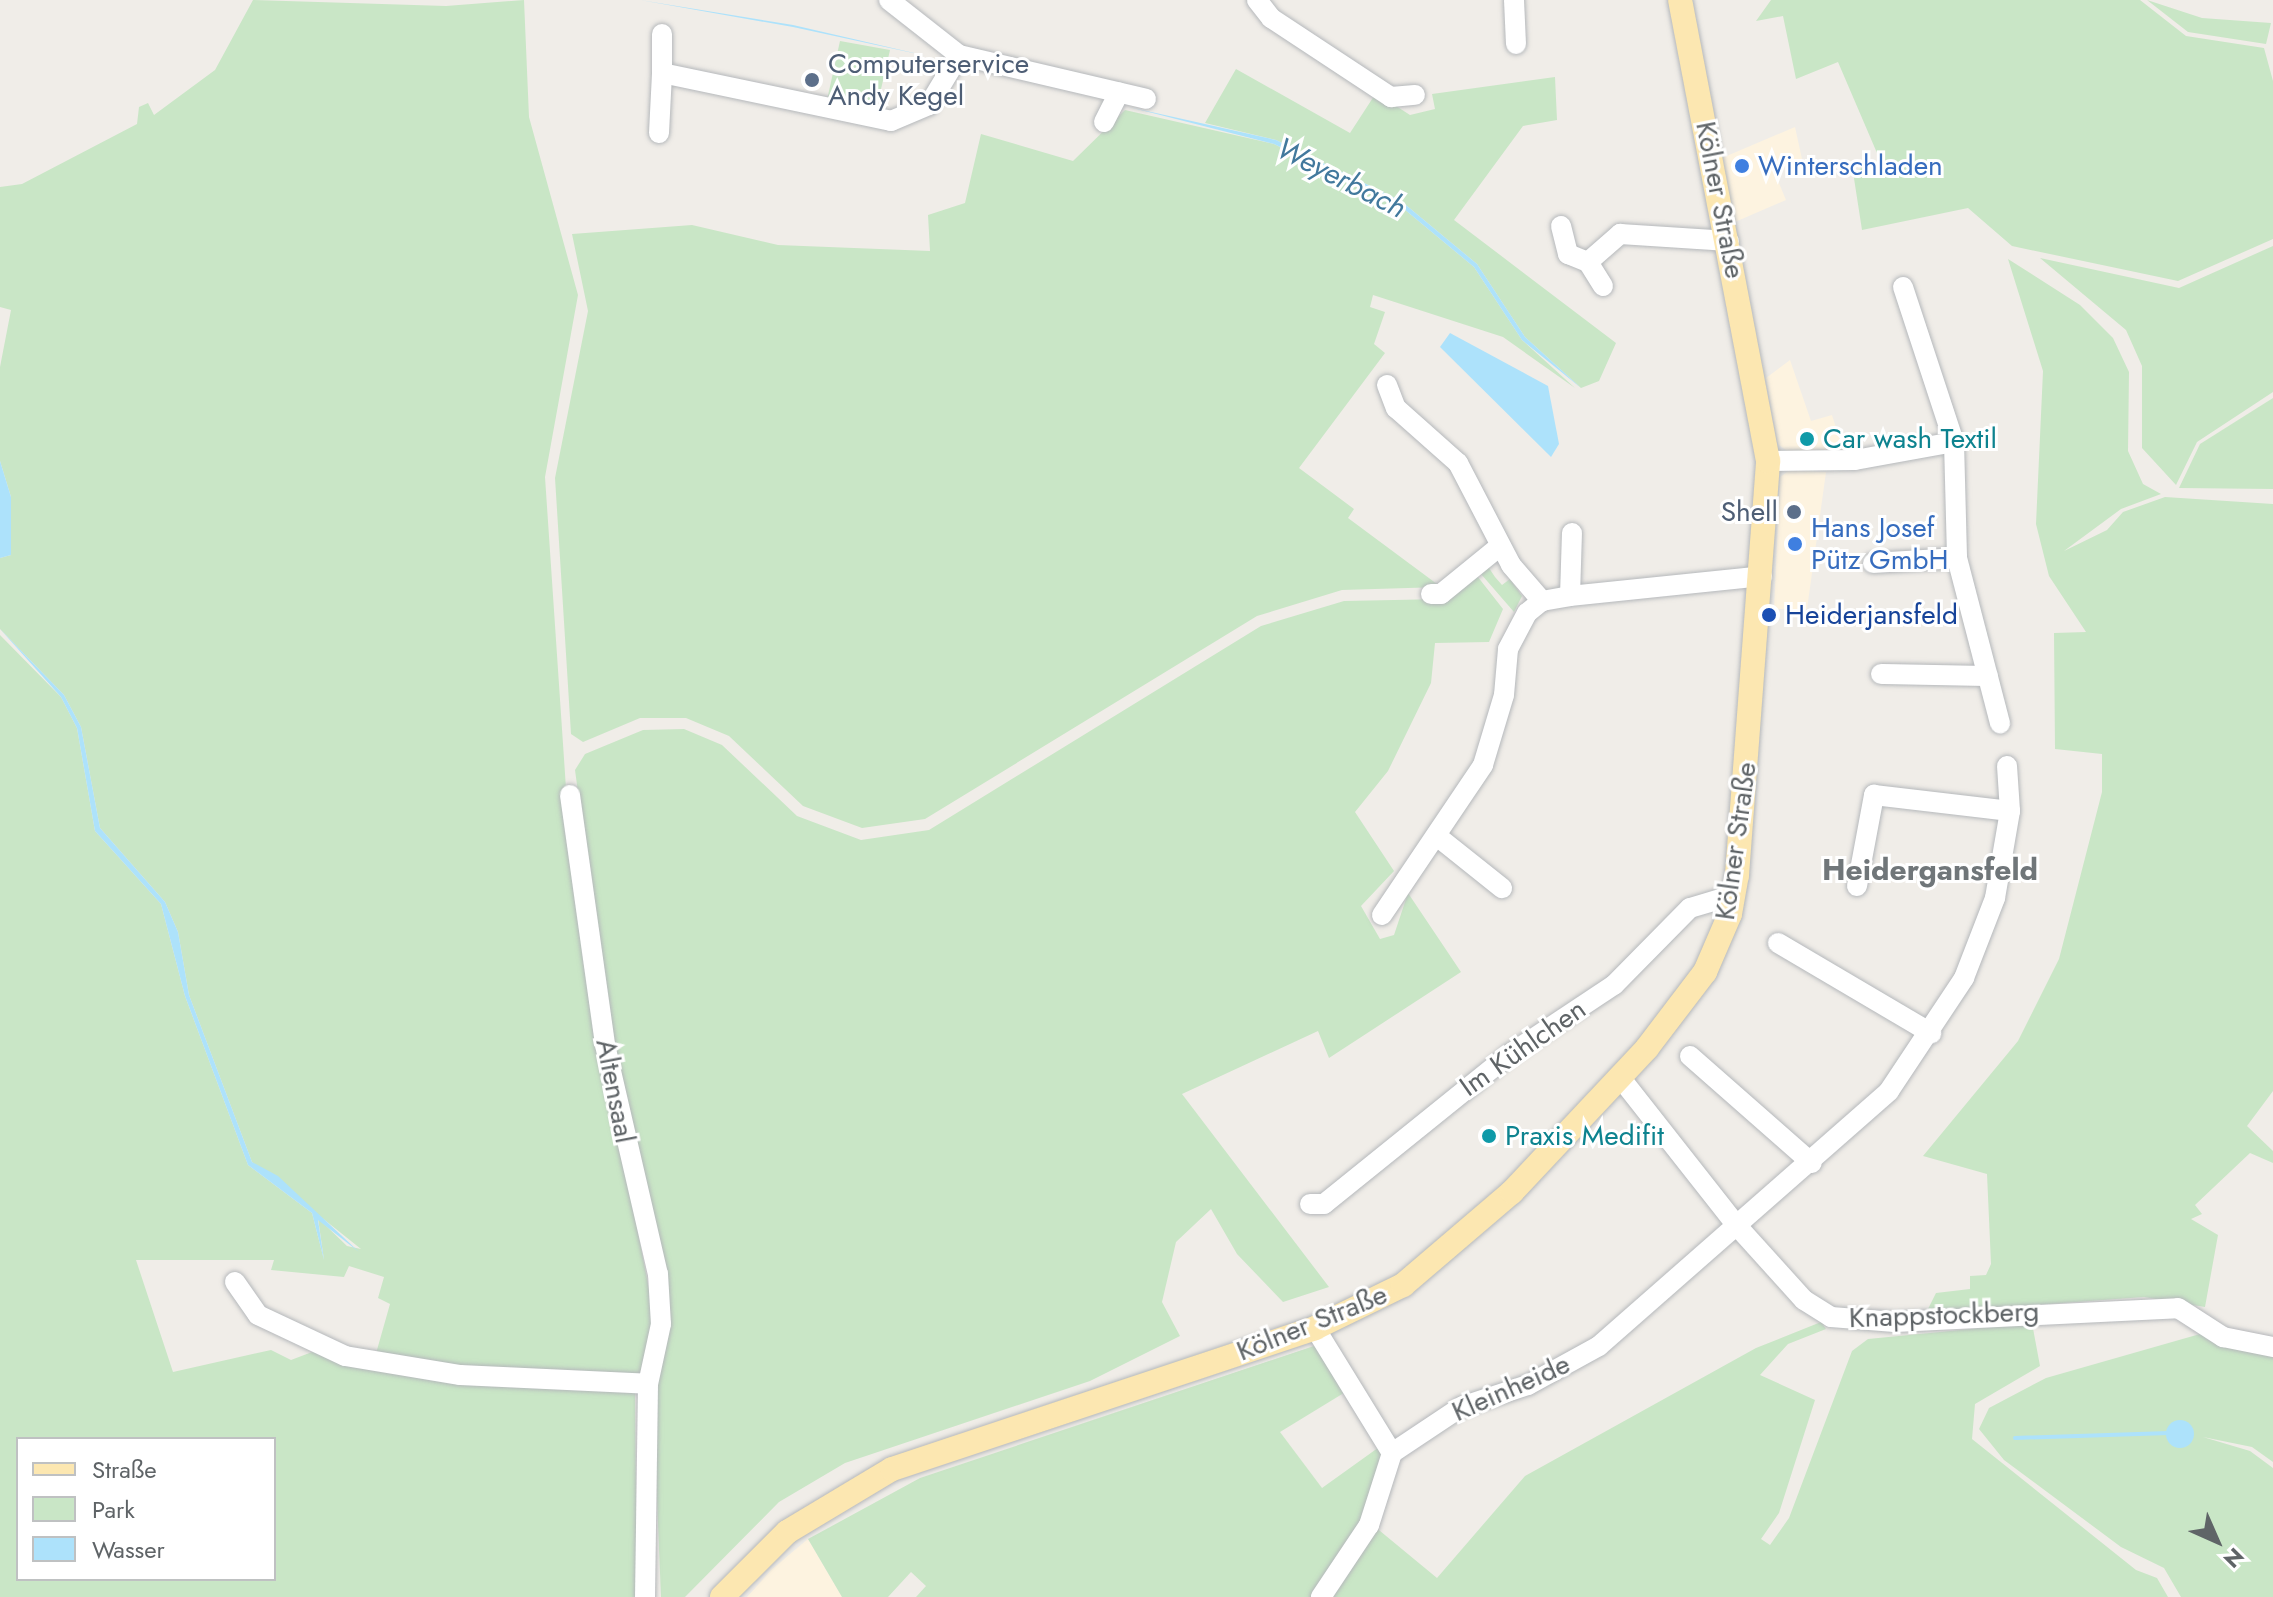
<!DOCTYPE html>
<meta charset="utf-8">
<style>
body{margin:0}
#map{position:relative;width:2273px;height:1597px;overflow:hidden;background:#f0ede8;font-family:Jost,sans-serif}
div>[style]{position:absolute}
[style*='--x']{left:calc(var(--x)*1px);top:calc(var(--y)*1px);width:calc(var(--w)*1px);rotate:calc(var(--a)*1deg)}
.commercial>*{inset:0;background:#fdf3e0}
.green>*{inset:0;background:#c9e6c6}
.water>*{inset:0;background:#ade2fb}
.round{border-radius:50%}
.stream>*{height:4px;margin:-2px;padding:0 2px;transform-origin:2px;border-radius:2px;background:#ade2fb}
.roads{filter:drop-shadow(0 0 2px #b5b8bb) drop-shadow(0 0 2px #b5b8bb)}
.minor>*{height:20px;margin:-10px;padding:0 10px;transform-origin:10px;border-radius:10px;background:#fff}
.major>*{height:24px;margin:-12px;padding:0 12px;transform-origin:12px;border-radius:12px;background:#fce7b1}
.dots>*{width:22px;height:22px;translate:-50% -50%;box-sizing:border-box;border:4px solid #fff;border-radius:50%}
span{translate:-50% -50%;white-space:nowrap;text-align:center;line-height:1.15;-webkit-text-stroke:6px #fff;paint-order:stroke}
.service-label{font-size:28px;color:#4e5e75}
.left{translate:0 -50%;text-align:left}
.right{translate:-100% -50%;text-align:right}
.shop-label{font-size:28px;color:#366cbe}
.street-label{font-size:28px;color:#5f6467}
.culture-label{font-size:28px;color:#0d838f}
.transit-label{font-size:28px;color:#164399}
.water-label{font-size:30px;color:#42799d;font-style:italic}
.neighbourhood-label{font-size:30px;color:#707679;font-weight:700}
.legend{position:absolute;left:16px;top:1437px;width:260px;height:144px;box-sizing:border-box;background:#fff;border:2px solid #bfc1c2;margin:0;padding:10px 14px;list-style:none;font-size:24px;color:#5f6467}
.legend li{display:flex;align-items:center;gap:16px;height:40px}
.legend b{width:40px;border:2px solid #bfc1c2}
.north{position:absolute;left:2177px;top:1501px;width:80px;height:80px;-webkit-text-stroke:6px #fff;paint-order:stroke;rotate:135deg;font-size:22px;font-weight:700;line-height:32px;text-align:center;color:#5f6467}
.north::after{content:'';display:block;margin:auto;width:28px;height:36px;background:#5f6467;clip-path:polygon(50% 0,100% 100%,50% 72%,0 100%)}
</style>
<div id="map">
<div class="commercial">
<i style="clip-path:polygon(1795px 127px,1802px 159px,1774px 171px,1786px 200px,1735px 222px,1722px 158px)"></i>
<i style="clip-path:polygon(1790px 360px,1811px 421px,1832px 415px,1845px 456px,1787px 451px,1778px 444px,1766px 378px)"></i>
<i style="clip-path:polygon(1790px 470px,1826px 472px,1807px 609px,1774px 609px,1780px 477px)"></i>
<i style="clip-path:polygon(808px 1539px,842px 1597px,747px 1597px,771px 1570px)"></i>
</div>
<div class="green">
<i style="clip-path:polygon(evenodd,253px 0,446px 6px,524px 0,529px 117px,578px 295px,545px 477px,568px 818px,599px 1032px,654px 1315px,641px 1376px,402px 1362px,375px 1357px,390px 1304px,378px 1298px,384px 1277px,349px 1266px,344px 1277px,271px 1270px,274px 1260px,136px 1260px,173px 1372px,271px 1350px,291px 1360px,320px 1349px,359px 1367px,405px 1374px,635px 1392px,637px 1597px,0 1597px,0 635px,61px 697px,77px 728px,95px 831px,161px 904px,185px 996px,248px 1165px,312px 1213px,324px 1260px,318px 1218px,347px 1246px,361px 1249px,252px 1162px,189px 995px,178px 932px,165px 902px,100px 828px,81px 727px,64px 695px,0 629px,0 558px,11px 555px,11px 497px,0 461px,0 367px,11px 310px,0 307px,0 187px,22px 184px,137px 124px,139px 107px,148px 103px,154px 115px,215px 70px,253px 0,18px 1439px,274px 1439px,274px 1579px,18px 1579px,18px 1439px)"></i>
<i style="clip-path:polygon(1771px 0,2140px 0,2186px 36px,2264px 48px,2273px 81px,2273px 239px,2178px 281px,2012px 246px,1968px 208px,1862px 230px,1853px 172px,1880px 160px,1838px 62px,1796px 79px,1783px 16px,1756px 21px)"></i>
<i style="clip-path:polygon(2147px 0,2202px 18px,2271px 23px,2266px 44px,2188px 32px)"></i>
<i style="clip-path:polygon(840px 41px,890px 50px,876px 111px,827px 100px)"></i>
<i style="clip-path:polygon(1236px 69px,1350px 133px,1376px 93px,1410px 115px,1435px 109px,1432px 94px,1555px 77px,1557px 120px,1523px 126px,1454px 220px,1616px 343px,1599px 381px,1581px 388px,1525px 337px,1477px 264px,1401px 201px,1276px 140px,1205px 123px)"></i>
<i style="clip-path:polygon(1125px 110px,1274px 144px,1398px 204px,1474px 267px,1522px 340px,1575px 388px,1503px 337px,1373px 295px,1370px 307px,1385px 312px,1374px 344px,1385px 353px,1299px 468px,1354px 509px,1348px 518px,1441px 587px,1342px 590px,1257px 616px,925px 819px,862px 828px,803px 806px,729px 736px,686px 718px,640px 718px,583px 742px,571px 734px,555px 478px,588px 311px,572px 234px,692px 225px,778px 245px,930px 251px,928px 215px,965px 203px,981px 134px,1073px 161px)"></i>
<i style="clip-path:polygon(2273px 246px,2273px 392px,2197px 442px,2176px 485px,2142px 448px,2142px 366px,2126px 330px,2040px 258px,2179px 288px)"></i>
<i style="clip-path:polygon(2008px 259px,2080px 305px,2113px 338px,2129px 372px,2128px 451px,2143px 484px,2161px 494px,2121px 509px,2064px 551px,2107px 530px,2123px 512px,2165px 497px,2273px 504px,2273px 1091px,2247px 1126px,2273px 1151px,2273px 1163px,2250px 1153px,2195px 1205px,2202px 1214px,2191px 1219px,2218px 1235px,2205px 1307px,2144px 1297px,1926px 1313px,1936px 1293px,1970px 1289px,1970px 1276px,1986px 1275px,1991px 1264px,1987px 1174px,1923px 1156px,2018px 1041px,2059px 959px,2102px 792px,2102px 754px,2055px 749px,2054px 633px,2086px 632px,2049px 576px,2036px 524px,2043px 371px)"></i>
<i style="clip-path:polygon(2273px 398px,2273px 489px,2179px 488px,2200px 444px)"></i>
<i style="clip-path:polygon(1496px 560px,1489px 568px,1495px 577px,1502px 585px,1510px 579px,1522px 596px,1514px 612px,1481px 574px)"></i>
<i style="clip-path:polygon(1474px 572px,1503px 609px,1489px 642px,1435px 643px,1431px 683px,1388px 771px,1355px 812px,1394px 871px,1361px 906px,1380px 939px,1394px 935px,1408px 893px,1461px 972px,1329px 1058px,1318px 1031px,1182px 1094px,1329px 1287px,1283px 1302px,1237px 1254px,1211px 1209px,1176px 1242px,1162px 1302px,1180px 1336px,1090px 1381px,845px 1463px,779px 1502px,685px 1597px,661px 1597px,653px 1401px,665px 1316px,610px 1031px,575px 770px,585px 754px,643px 730px,684px 729px,722px 745px,797px 816px,861px 840px,929px 830px,1261px 626px,1344px 601px,1444px 599px)"></i>
<i style="clip-path:polygon(1821px 1322px,1826px 1329px,1788px 1344px,1760px 1375px,1815px 1400px,1779px 1513px,1761px 1539px,1770px 1545px,1789px 1518px,1852px 1351px,1868px 1339px,2032px 1323px,2040px 1366px,1975px 1404px,1972px 1439px,2136px 1570px,2157px 1578px,2168px 1597px,1327px 1597px,1374px 1526px,1437px 1578px,1525px 1476px,1756px 1348px)"></i>
<i style="clip-path:polygon(2200px 1334px,2273px 1354px,2273px 1462px,2252px 1447px,2203px 1437px,2250px 1451px,2273px 1468px,2273px 1597px,2181px 1597px,2164px 1568px,2121px 1547px,2004px 1460px,1979px 1429px,1989px 1408px,2046px 1378px)"></i>
<i style="clip-path:polygon(1314px 1346px,1327px 1352px,1352px 1388px,1280px 1432px,1322px 1488px,1382px 1445px,1384px 1451px,1360px 1528px,1313px 1597px,916px 1597px,926px 1586px,911px 1572px,888px 1597px,842px 1597px,808px 1539px,920px 1478px)"></i>
</div>
<div class="water">
<i style="clip-path:polygon(640px 0,793px 25px,927px 56px,793px 27px)"></i>
<i style="clip-path:polygon(1129px 107px,1276px 140px,1401px 201px,1477px 264px,1525px 337px,1581px 388px,1522px 340px,1474px 267px,1398px 204px,1274px 144px)"></i>
<i style="clip-path:polygon(1450px 333px,1548px 386px,1559px 444px,1551px 457px,1440px 347px)"></i>
<i style="clip-path:polygon(0 461px,11px 497px,11px 555px,0 558px)"></i>
<i style="clip-path:polygon(0 629px,64px 695px,81px 727px,100px 828px,165px 902px,178px 932px,189px 995px,252px 1162px,278px 1176px,359px 1252px,318px 1220px,324px 1260px,312px 1213px,248px 1165px,185px 996px,161px 904px,95px 831px,77px 728px,61px 697px)"></i>
<i class="round" style="left:2166px;top:1420px;width:28px;height:28px"></i>
</div>
<div class="stream">
<i style="--x:2015;--y:1438;--w:154;--a:-1.9"></i>
</div>
<div class="roads">
<div class="minor">
<i style="--x:889;--y:0;--w:89;--a:38.2"></i>
<i style="--x:959;--y:55;--w:192;--a:13.2"></i>
<i style="--x:1257;--y:0;--w:23;--a:52"></i>
<i style="--x:1271;--y:18;--w:144;--a:33.4"></i>
<i style="--x:1391;--y:97;--w:24;--a:-5"></i>
<i style="--x:1514;--y:0;--w:44;--a:87.4"></i>
<i style="--x:662;--y:34;--w:39;--a:90"></i>
<i style="--x:1104;--y:122;--w:33;--a:-63"></i>
<i style="--x:659;--y:133;--w:60;--a:-87.1"></i>
<i style="--x:662;--y:73;--w:234;--a:11.8"></i>
<i style="--x:891;--y:121;--w:41;--a:-22.8"></i>
<i style="--x:929;--y:105;--w:58;--a:-59"></i>
<i style="--x:1561;--y:226;--w:29;--a:76"></i>
<i style="--x:1568;--y:254;--w:22;--a:22"></i>
<i style="--x:1603;--y:286;--w:28;--a:-122"></i>
<i style="--x:1588;--y:262;--w:43;--a:-41.2"></i>
<i style="--x:1620;--y:234;--w:109;--a:3.7"></i>
<i style="--x:1903;--y:287;--w:163;--a:71.8"></i>
<i style="--x:1954;--y:442;--w:116;--a:88.5"></i>
<i style="--x:1957;--y:558;--w:171;--a:75.4"></i>
<i style="--x:1387;--y:385;--w:25;--a:69"></i>
<i style="--x:1396;--y:408;--w:83;--a:41.6"></i>
<i style="--x:1458;--y:463;--w:115;--a:62.5"></i>
<i style="--x:1511;--y:565;--w:48;--a:49.3"></i>
<i style="--x:1768;--y:461;--w:87;--a:-0.7"></i>
<i style="--x:1855;--y:460;--w:101;--a:-10.3"></i>
<i style="--x:1873;--y:563;--w:84;--a:-3.4"></i>
<i style="--x:1431;--y:594;--w:10;--a:0"></i>
<i style="--x:1441;--y:594;--w:76;--a:-39.1"></i>
<i style="--x:1570;--y:596;--w:63;--a:-88.2"></i>
<i style="--x:1881;--y:674;--w:107;--a:1.1"></i>
<i style="--x:570;--y:795;--w:252;--a:82"></i>
<i style="--x:605;--y:1045;--w:235;--a:77"></i>
<i style="--x:658;--y:1274;--w:50;--a:86.6"></i>
<i style="--x:661;--y:1324;--w:61;--a:102.2"></i>
<i style="--x:648;--y:1384;--w:213;--a:90.8"></i>
<i style="--x:1438;--y:837;--w:82;--a:38.6"></i>
<i style="--x:1857;--y:886;--w:93;--a:-79.4"></i>
<i style="--x:1874;--y:795;--w:137;--a:6.7"></i>
<i style="--x:1382;--y:915;--w:181;--a:-56"></i>
<i style="--x:1483;--y:765;--w:73;--a:-73.3"></i>
<i style="--x:1504;--y:695;--w:46;--a:-85"></i>
<i style="--x:1508;--y:649;--w:41;--a:-62.2"></i>
<i style="--x:1527;--y:613;--w:19;--a:-39"></i>
<i style="--x:1542;--y:601;--w:28;--a:-10"></i>
<i style="--x:1570;--y:596;--w:193;--a:-5.9"></i>
<i style="--x:1778;--y:943;--w:178;--a:30.5"></i>
<i style="--x:1690;--y:1056;--w:162;--a:41.3"></i>
<i style="--x:1619;--y:1076;--w:192;--a:51.8"></i>
<i style="--x:1738;--y:1227;--w:98;--a:47.9"></i>
<i style="--x:1804;--y:1300;--w:32;--a:32"></i>
<i style="--x:1831;--y:1317;--w:64;--a:4.5"></i>
<i style="--x:1895;--y:1322;--w:283;--a:-2.8"></i>
<i style="--x:2178;--y:1308;--w:54;--a:32.8"></i>
<i style="--x:2223;--y:1337;--w:51;--a:11.3"></i>
<i style="--x:1310;--y:1204;--w:14;--a:0"></i>
<i style="--x:1324;--y:1204;--w:239;--a:-38.9"></i>
<i style="--x:1510;--y:1054;--w:125;--a:-33.6"></i>
<i style="--x:1614;--y:985;--w:108;--a:-45.4"></i>
<i style="--x:1690;--y:908;--w:46;--a:-16.5"></i>
<i style="--x:235;--y:1282;--w:40;--a:55.1"></i>
<i style="--x:258;--y:1315;--w:96;--a:25.2"></i>
<i style="--x:345;--y:1356;--w:117;--a:9.4"></i>
<i style="--x:460;--y:1375;--w:188;--a:2.7"></i>
<i style="--x:1315;--y:1328;--w:147;--a:58.4"></i>
<i style="--x:1392;--y:1453;--w:76;--a:107.7"></i>
<i style="--x:1369;--y:1525;--w:87;--a:123.7"></i>
<i style="--x:1392;--y:1453;--w:83;--a:-33.7"></i>
<i style="--x:1461;--y:1407;--w:71;--a:-18.2"></i>
<i style="--x:1528;--y:1385;--w:81;--a:-28.8"></i>
<i style="--x:1599;--y:1346;--w:386;--a:-41.3"></i>
<i style="--x:1889;--y:1091;--w:136;--a:-56.4"></i>
<i style="--x:1964;--y:978;--w:86;--a:-68.8"></i>
<i style="--x:1995;--y:898;--w:88;--a:-80.2"></i>
<i style="--x:2010;--y:811;--w:45;--a:-93.8"></i>
</div>
<div class="major">
<i style="--x:722;--y:1597;--w:92;--a:-45"></i>
<i style="--x:787;--y:1532;--w:122;--a:-31"></i>
<i style="--x:892;--y:1469;--w:446;--a:-18.4"></i>
<i style="--x:1315;--y:1328;--w:98;--a:-26"></i>
<i style="--x:1403;--y:1285;--w:143;--a:-40.5"></i>
<i style="--x:1512;--y:1192;--w:197;--a:-46.8"></i>
<i style="--x:1647;--y:1048;--w:96;--a:-52.7"></i>
<i style="--x:1705;--y:972;--w:63;--a:-66.7"></i>
<i style="--x:1730;--y:914;--w:40;--a:-80"></i>
<i style="--x:1737;--y:875;--w:415;--a:-85.7"></i>
<i style="--x:1768;--y:461;--w:469;--a:-100.8"></i>
</div>
</div>
<div class="dots">
<i style="left:812px;top:80px;background:#5c6f8a"></i>
<i style="left:1742px;top:166px;background:#3f7fe0"></i>
<i style="left:1807px;top:439px;background:#0f9aa8"></i>
<i style="left:1794px;top:512px;background:#5c6f8a"></i>
<i style="left:1795px;top:544px;background:#3f7fe0"></i>
<i style="left:1769px;top:615px;background:#1a4fb4"></i>
<i style="left:1489px;top:1136px;background:#0f9aa8"></i>
</div>
<div class="service-label">
<span class="left" style="left:828px;top:80px">Computerservice<br>Andy Kegel</span>
<span class="right" style="left:1778px;top:512px">Shell</span>
</div>
<div class="shop-label">
<span class="left" style="left:1758px;top:166px">Winterschladen</span>
<span class="left" style="left:1811px;top:544px">Hans Josef<br>Pütz GmbH</span>
</div>
<div class="street-label">
<span style="left:1720px;top:200px;rotate:79deg">Kölner Straße</span>
<span style="left:1736px;top:841px;rotate:-82deg">Kölner Straße</span>
<span style="left:1523px;top:1048px;rotate:-35deg">Im Kühlchen</span>
<span style="left:615px;top:1091px;rotate:79deg">Altensaal</span>
<span style="left:1944px;top:1315px;rotate:-2deg">Knappstockberg</span>
<span style="left:1312px;top:1323px;rotate:-22deg">Kölner Straße</span>
<span style="left:1511px;top:1388px;rotate:-24deg">Kleinheide</span>
</div>
<div class="culture-label">
<span class="left" style="left:1823px;top:439px">Car wash Textil</span>
<span class="left" style="left:1505px;top:1136px">Praxis Medifit</span>
</div>
<div class="transit-label">
<span class="left" style="left:1785px;top:615px">Heiderjansfeld</span>
</div>
<div class="water-label">
<span style="left:1341px;top:178px;rotate:27deg">Weyerbach</span>
</div>
<div class="neighbourhood-label">
<span style="left:1930px;top:870px">Heidergansfeld</span>
</div>
<ul class="legend">
<li><b style="height:10px;background:#fce7b1"></b>Straße</li>
<li><b style="height:22px;background:#c9e6c6"></b>Park</li>
<li><b style="height:22px;background:#ade2fb"></b>Wasser</li>
</ul>
<div class="north">N</div>
</div>
